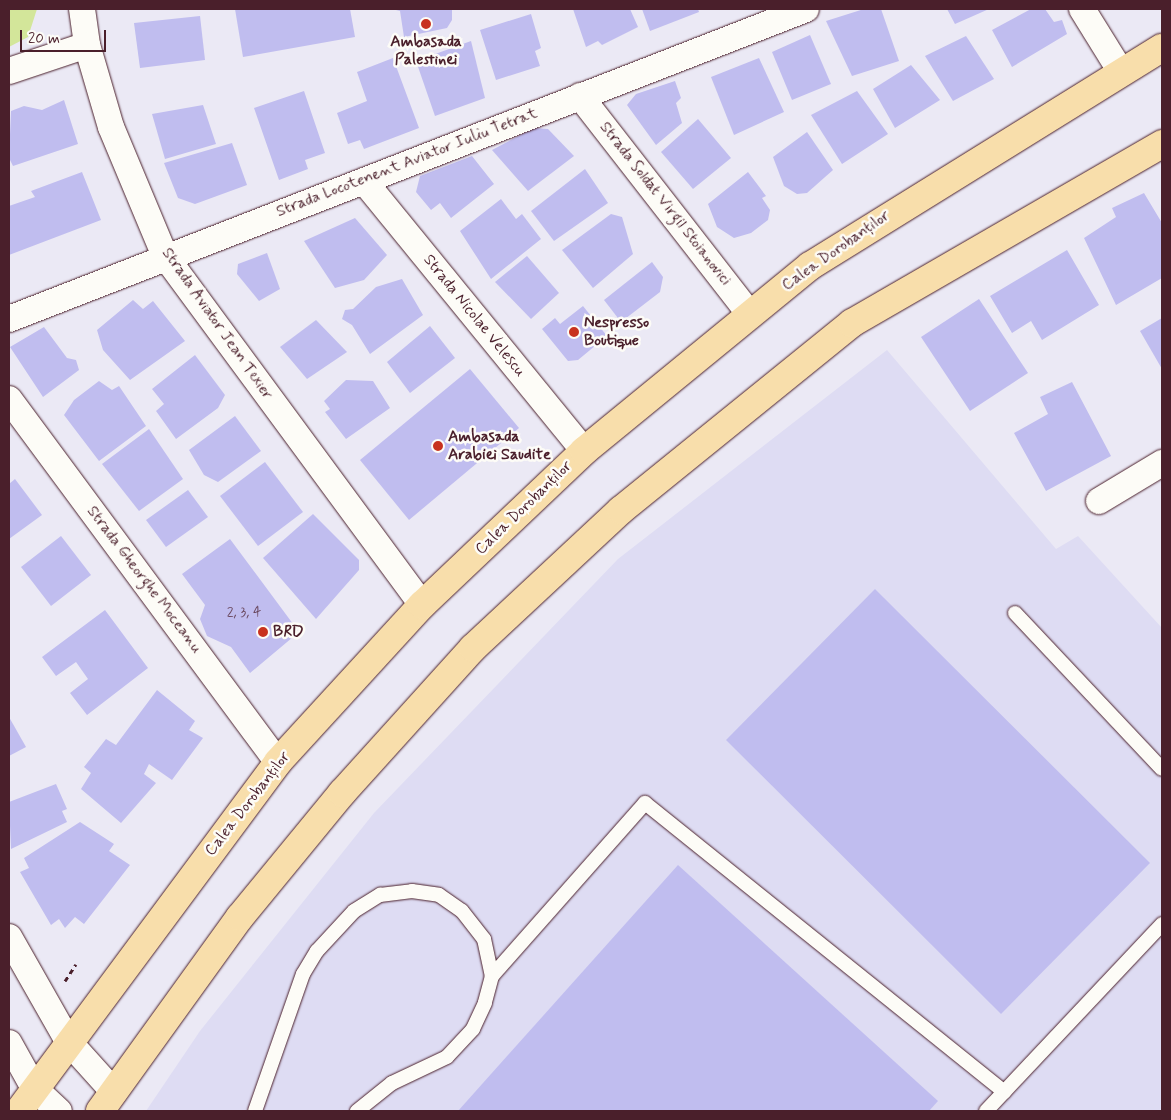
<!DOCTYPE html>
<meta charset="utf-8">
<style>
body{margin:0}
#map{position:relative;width:1171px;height:1120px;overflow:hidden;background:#ebe9f5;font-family:Mynerve,sans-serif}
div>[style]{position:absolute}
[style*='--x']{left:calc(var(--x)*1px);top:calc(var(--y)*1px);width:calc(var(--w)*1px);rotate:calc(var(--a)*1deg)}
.built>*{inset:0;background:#dedcf3}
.green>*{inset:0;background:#d3e69a}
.building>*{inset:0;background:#c0bdef}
.path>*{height:3px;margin-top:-1.5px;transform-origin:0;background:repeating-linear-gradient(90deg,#4a1f2b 0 5px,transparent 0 9px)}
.roads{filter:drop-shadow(0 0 1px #4a1f2b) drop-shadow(0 0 1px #4a1f2b)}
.lane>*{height:14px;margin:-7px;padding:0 7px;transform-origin:7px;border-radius:7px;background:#fdfcf7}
.street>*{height:26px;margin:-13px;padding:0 13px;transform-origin:13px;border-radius:13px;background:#fdfcf7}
.primary>*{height:28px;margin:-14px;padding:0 14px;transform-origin:14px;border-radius:14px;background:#f8deab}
.dots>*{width:14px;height:14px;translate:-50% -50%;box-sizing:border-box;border:2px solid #fdfcf7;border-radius:50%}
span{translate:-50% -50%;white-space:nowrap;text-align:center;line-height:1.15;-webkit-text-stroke:5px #fdfcf7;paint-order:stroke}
.number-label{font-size:14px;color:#68465c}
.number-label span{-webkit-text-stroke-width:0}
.poi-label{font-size:16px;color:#4a1f2b;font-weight:700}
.left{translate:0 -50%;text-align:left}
.street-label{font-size:16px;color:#4a1f2b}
.frame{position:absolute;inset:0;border:10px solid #4a1f2b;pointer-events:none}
.scale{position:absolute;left:20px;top:30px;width:86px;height:22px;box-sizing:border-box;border:2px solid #4a1f2b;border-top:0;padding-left:6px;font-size:15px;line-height:18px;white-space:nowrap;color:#4a1f2b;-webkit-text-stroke:4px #fdfcf7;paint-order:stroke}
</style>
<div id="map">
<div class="built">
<i style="clip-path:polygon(887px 350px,1056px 549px,1078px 536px,1162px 628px,1162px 1111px,146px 1111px,200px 1031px,374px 813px,618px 559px)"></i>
</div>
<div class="green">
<i style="clip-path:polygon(9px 9px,37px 9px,28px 37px,9px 47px)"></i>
</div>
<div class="building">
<i style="clip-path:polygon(235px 9px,350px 9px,355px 37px,243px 57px)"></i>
<i style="clip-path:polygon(392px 9px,452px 9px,452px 20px,447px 28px,404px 37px,400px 11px)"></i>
<i style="clip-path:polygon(573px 9px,630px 9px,638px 27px,602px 45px,598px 41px,586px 47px)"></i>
<i style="clip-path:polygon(642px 9px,698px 9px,699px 12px,650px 31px)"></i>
<i style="clip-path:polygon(864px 9px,881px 9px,899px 61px,852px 76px,826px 21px)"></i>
<i style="clip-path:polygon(947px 9px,989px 9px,955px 24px)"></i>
<i style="clip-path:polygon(1031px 9px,1045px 9px,1054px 22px,1062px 20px,1067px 34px,1012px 67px,992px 30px)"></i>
<i style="clip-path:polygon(531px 14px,541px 48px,535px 51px,540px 66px,496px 80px,480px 30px)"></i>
<i style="clip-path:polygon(200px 16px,205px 60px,140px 68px,134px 23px)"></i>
<i style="clip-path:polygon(810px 35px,831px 84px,792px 100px,772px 52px)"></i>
<i style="clip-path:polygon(966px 36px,994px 79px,953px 101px,925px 56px)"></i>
<i style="clip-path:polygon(471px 41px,485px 98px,435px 116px,416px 61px)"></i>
<i style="clip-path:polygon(393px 58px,419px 128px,364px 149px,360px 140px,348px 144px,337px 113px,367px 101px,357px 72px)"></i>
<i style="clip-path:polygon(759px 58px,784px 112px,734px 135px,711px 77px)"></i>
<i style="clip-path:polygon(911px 65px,940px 100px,895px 128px,873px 89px)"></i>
<i style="clip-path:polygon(675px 81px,681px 98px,676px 103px,682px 123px,656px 145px,627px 105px,636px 94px)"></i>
<i style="clip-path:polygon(304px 91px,325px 153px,305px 160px,308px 169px,279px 180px,254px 108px)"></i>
<i style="clip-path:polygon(857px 91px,888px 134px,842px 164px,811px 115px)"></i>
<i style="clip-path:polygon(64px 100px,78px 144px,13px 166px,9px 158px,11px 111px,24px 106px,42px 110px)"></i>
<i style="clip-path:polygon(203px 105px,216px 144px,165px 159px,152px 114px)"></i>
<i style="clip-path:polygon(698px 119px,731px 158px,693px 189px,661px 152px)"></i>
<i style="clip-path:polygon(534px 128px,548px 129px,574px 156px,528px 191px,492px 150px)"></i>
<i style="clip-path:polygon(807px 132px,833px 170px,807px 193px,797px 194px,784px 186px,773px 157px)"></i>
<i style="clip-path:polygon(232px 143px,247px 185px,195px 204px,178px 198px,164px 163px)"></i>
<i style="clip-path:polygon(472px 156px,494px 184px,451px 218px,440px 203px,431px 210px,416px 192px,420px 176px)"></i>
<i style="clip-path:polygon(585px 169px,608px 203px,554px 241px,531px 211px)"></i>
<i style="clip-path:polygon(82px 172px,101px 220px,9px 255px,9px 206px,35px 197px,31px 191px)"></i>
<i style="clip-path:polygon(748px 172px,766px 196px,762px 198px,770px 210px,768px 220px,751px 233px,734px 238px,717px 227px,708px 204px)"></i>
<i style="clip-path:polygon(1144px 193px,1162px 223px,1162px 278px,1116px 305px,1084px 238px,1116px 217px,1112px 208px)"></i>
<i style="clip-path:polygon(501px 199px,516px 219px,522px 214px,541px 239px,491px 279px,460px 231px)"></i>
<i style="clip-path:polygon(611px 214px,622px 217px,633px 254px,593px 288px,562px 250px)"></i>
<i style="clip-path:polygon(355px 218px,387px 255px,364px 280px,335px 288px,304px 241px)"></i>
<i style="clip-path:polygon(1067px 250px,1099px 305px,1042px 340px,1031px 321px,1012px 333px,990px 296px)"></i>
<i style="clip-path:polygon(267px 253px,280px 289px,259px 301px,237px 274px,238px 264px)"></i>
<i style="clip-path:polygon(527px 256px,559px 293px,531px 319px,495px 282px)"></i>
<i style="clip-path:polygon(652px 262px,663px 277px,660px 292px,621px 322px,604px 300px)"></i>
<i style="clip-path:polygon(402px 279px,423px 315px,370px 354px,352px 325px,342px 319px,345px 310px,353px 309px,376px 287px)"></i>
<i style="clip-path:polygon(979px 299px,1028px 373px,970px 411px,921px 337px)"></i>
<i style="clip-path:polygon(133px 300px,143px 309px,153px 301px,185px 341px,130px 380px,103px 350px,97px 330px)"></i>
<i style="clip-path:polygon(583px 306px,607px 336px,578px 360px,568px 361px,542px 329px,555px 318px,560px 324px)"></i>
<i style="clip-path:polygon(1162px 318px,1162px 369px,1140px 331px)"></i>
<i style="clip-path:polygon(316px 320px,347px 352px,307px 379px,280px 347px)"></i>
<i style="clip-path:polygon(430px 326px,455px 358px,410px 393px,387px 362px)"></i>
<i style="clip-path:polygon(44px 327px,67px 358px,76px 360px,79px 370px,43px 397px,10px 347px)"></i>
<i style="clip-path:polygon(195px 355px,225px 395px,218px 408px,176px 439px,156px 411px,164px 404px,152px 389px)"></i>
<i style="clip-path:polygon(470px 369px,519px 428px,409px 520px,360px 460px)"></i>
<i style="clip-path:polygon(346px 380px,373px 381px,390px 408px,346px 439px,325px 412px,330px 409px,324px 401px)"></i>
<i style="clip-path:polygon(99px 381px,112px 390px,119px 386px,146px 426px,99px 461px,64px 415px,74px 400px)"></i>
<i style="clip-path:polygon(1072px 382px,1111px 456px,1046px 491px,1014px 433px,1048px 414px,1040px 397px)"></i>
<i style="clip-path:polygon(235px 416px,261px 451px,218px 482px,204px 475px,189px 450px)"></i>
<i style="clip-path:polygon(149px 429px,183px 479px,139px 511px,102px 464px)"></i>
<i style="clip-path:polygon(265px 462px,303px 512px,258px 546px,220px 496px)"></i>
<i style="clip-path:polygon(15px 479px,42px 515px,9px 539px,9px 484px)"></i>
<i style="clip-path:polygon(188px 490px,208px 517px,166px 547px,146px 520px)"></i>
<i style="clip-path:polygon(313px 514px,359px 560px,359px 570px,316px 619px,263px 558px)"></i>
<i style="clip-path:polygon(61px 536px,91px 575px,51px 606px,21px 567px)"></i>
<i style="clip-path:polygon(230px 539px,299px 632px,250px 673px,231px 647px,207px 636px,200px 619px,205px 605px,182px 574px)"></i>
<i style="clip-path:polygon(875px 589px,1150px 863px,1001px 1014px,726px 740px)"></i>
<i style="clip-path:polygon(105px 610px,148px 668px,87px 715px,70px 693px,88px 679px,76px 662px,56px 676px,42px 657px)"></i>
<i style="clip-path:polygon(157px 690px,195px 721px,189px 730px,203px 738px,172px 780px,149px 764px,144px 774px,156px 783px,121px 823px,81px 789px,91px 773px,84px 767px,106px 739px,116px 745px)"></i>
<i style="clip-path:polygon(9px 717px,26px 747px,9px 756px)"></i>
<i style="clip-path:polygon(56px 784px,67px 809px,62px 811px,67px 822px,11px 849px,9px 802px)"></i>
<i style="clip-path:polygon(80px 822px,114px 844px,109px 851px,130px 865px,84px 924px,75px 917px,65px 928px,59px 919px,51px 925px,20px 872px,29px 868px,24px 858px)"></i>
<i style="clip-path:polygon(678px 865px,938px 1101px,929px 1111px,458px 1111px)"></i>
</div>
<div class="path">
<i style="--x:65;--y:981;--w:20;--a:-57"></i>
</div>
<div class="roads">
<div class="lane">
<i style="--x:1015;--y:613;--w:214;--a:46.7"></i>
<i style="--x:492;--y:976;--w:231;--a:-48.5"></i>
<i style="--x:645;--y:803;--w:461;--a:38.8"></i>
<i style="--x:255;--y:1111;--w:145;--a:-70.7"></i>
<i style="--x:303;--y:974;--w:27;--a:-59"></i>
<i style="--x:317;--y:951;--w:54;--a:-47.2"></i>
<i style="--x:354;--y:911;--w:31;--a:-32"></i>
<i style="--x:380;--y:895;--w:32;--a:-7"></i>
<i style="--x:412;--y:891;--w:27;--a:8"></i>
<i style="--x:439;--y:895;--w:28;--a:35"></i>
<i style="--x:462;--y:911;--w:36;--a:52"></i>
<i style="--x:484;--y:939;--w:38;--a:78"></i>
<i style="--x:492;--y:976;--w:28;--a:105"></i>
<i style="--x:485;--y:1003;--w:29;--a:115"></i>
<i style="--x:473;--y:1029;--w:38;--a:133"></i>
<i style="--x:447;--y:1057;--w:61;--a:154.7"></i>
<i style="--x:392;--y:1083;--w:45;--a:141.3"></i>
<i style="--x:986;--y:1111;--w:257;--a:-46.7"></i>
</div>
<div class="street">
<i style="--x:82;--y:9;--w:36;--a:82"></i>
<i style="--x:87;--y:45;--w:85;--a:73.7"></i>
<i style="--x:111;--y:127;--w:140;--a:67.3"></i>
<i style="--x:165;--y:256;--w:433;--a:53.6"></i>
<i style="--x:1082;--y:9;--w:74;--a:58.2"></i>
<i style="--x:9;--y:71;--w:82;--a:-18.4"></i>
<i style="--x:580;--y:96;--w:275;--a:52.1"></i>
<i style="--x:364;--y:181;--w:348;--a:50.8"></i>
<i style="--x:9;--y:319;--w:855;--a:-21.25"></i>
<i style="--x:9;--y:399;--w:452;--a:53.5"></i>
<i style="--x:1099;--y:501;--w:74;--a:-31.1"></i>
<i style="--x:9;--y:937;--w:120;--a:60.4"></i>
<i style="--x:68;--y:1041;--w:69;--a:48"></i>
<i style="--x:9;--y:1043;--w:51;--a:60.9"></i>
<i style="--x:34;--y:1088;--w:34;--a:43"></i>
</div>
<div class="primary">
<i style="--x:19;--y:1111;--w:435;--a:-53.4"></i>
<i style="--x:278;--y:762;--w:213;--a:-47.5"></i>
<i style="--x:422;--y:605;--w:224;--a:-43.5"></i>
<i style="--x:584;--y:451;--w:292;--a:-39.3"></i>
<i style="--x:810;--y:266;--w:414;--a:-31.8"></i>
<i style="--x:100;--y:1111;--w:239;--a:-54.2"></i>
<i style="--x:240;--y:917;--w:161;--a:-50.6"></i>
<i style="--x:342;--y:793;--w:195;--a:-47.9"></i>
<i style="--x:473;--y:648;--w:202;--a:-43"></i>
<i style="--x:621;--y:510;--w:297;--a:-39"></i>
<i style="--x:852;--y:323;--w:358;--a:-30"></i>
</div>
</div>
<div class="dots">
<i style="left:426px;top:24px;background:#c8321e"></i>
<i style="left:574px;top:332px;background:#c8321e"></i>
<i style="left:438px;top:446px;background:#c8321e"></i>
<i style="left:263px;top:632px;background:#c8321e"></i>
</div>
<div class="number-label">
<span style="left:244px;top:612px">2, 3, 4</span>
</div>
<div class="poi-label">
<span style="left:426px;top:51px">Ambasada<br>Palestinei</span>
<span class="left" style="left:584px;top:332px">Nespresso<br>Boutique</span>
<span class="left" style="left:448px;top:446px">Ambasada<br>Arabiei Saudite</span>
<span class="left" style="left:273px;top:632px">BRD</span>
</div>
<div class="street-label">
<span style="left:407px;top:163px;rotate:-21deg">Strada Locotenent Aviator Iuliu Tetrat</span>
<span style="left:665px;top:204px;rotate:52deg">Strada Soldat Virgil Stoianovici</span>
<span style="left:836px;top:251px;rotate:-35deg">Calea Dorobanților</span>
<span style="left:474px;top:316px;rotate:51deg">Strada Nicolae Velescu</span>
<span style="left:217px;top:324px;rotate:55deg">Strada Aviator Jean Texier</span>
<span style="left:524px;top:508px;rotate:-44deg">Calea Dorobanților</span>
<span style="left:144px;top:580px;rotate:53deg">Strada Gheorghe Moceanu</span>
<span style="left:248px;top:804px;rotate:-52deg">Calea Dorobanților</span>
</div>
<div class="frame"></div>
<div class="scale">20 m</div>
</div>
